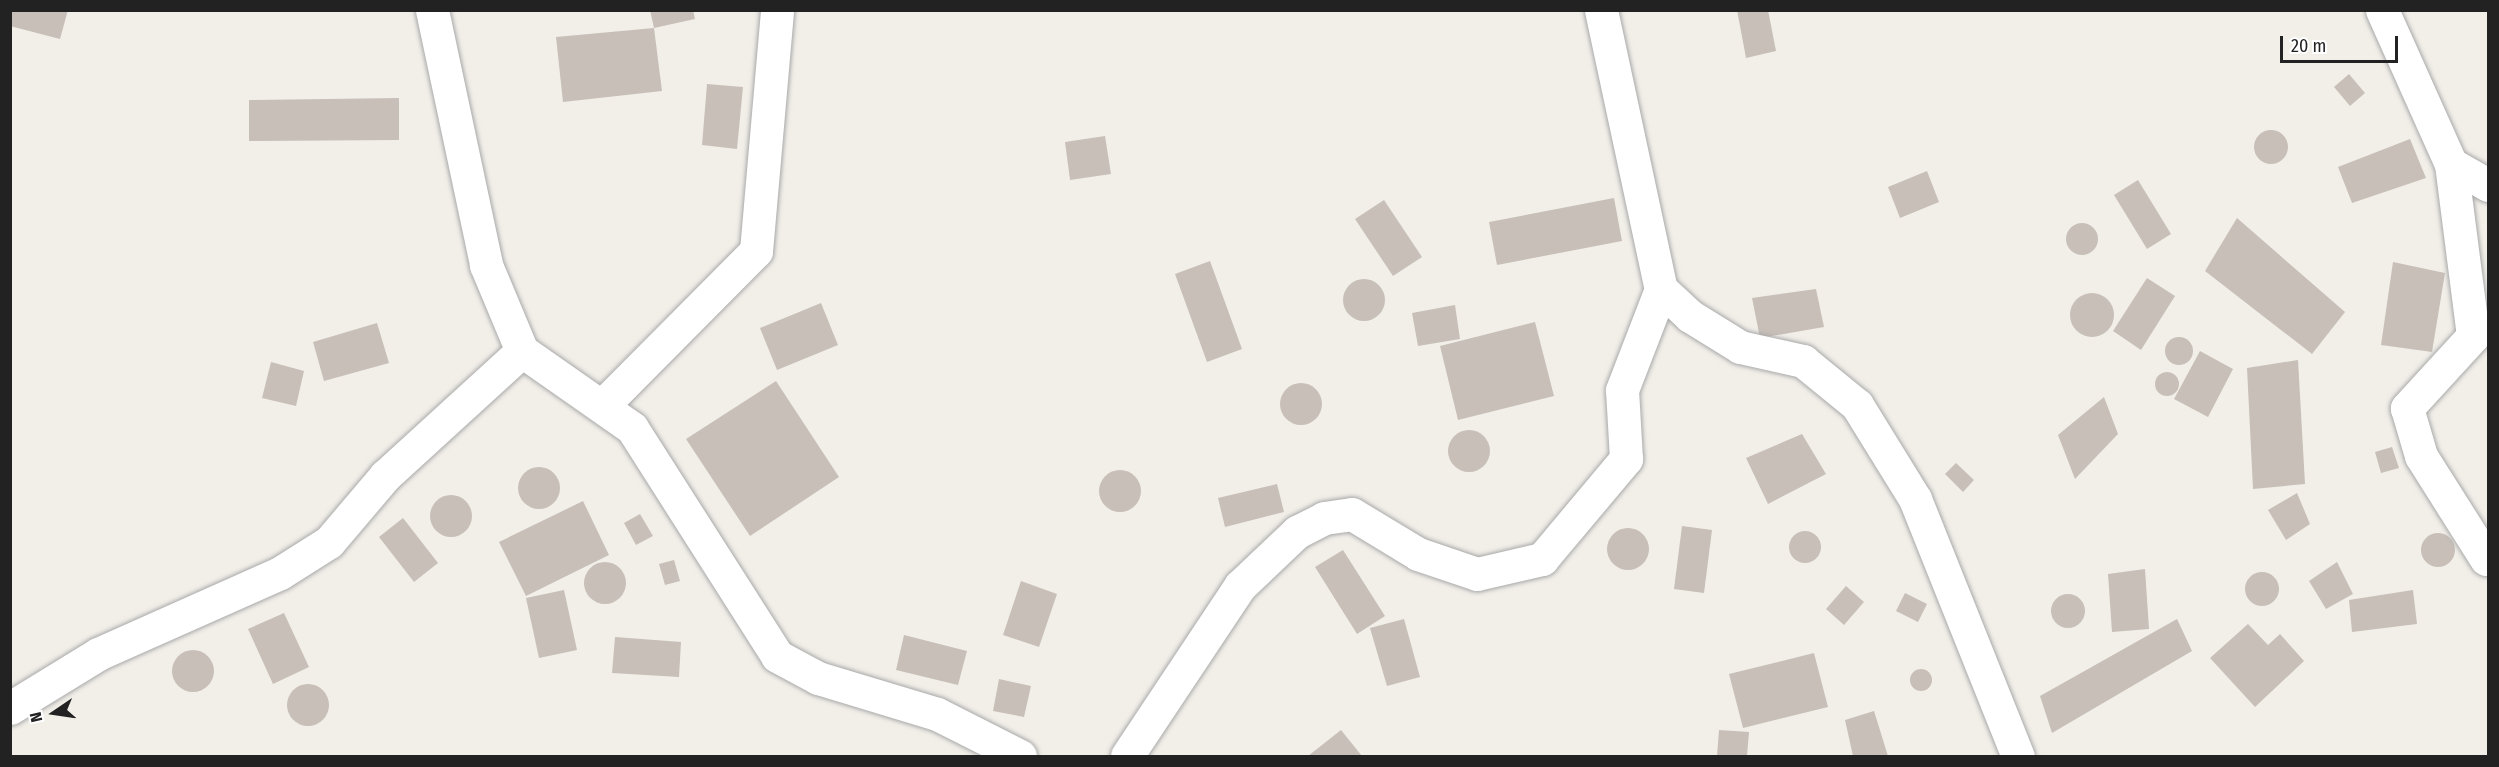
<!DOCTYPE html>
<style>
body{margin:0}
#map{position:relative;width:2499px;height:767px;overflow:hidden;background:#f2efe9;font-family:"Fira Sans Condensed",sans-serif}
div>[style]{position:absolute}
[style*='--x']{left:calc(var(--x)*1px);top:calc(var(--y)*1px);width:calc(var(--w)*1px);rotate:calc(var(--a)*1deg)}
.building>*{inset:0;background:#c7bfb8}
.round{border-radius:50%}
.roads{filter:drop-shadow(0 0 2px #a9a9a9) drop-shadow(0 0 2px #a9a9a9)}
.street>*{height:33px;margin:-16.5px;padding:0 16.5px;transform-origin:16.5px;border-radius:16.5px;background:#fff}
span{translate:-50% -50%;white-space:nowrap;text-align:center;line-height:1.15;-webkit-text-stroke:5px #fff;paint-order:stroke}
.frame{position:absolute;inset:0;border:12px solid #222;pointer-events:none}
.north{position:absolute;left:24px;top:683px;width:60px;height:60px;-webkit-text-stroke:4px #fff;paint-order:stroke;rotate:257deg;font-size:16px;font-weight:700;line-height:24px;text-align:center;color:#222}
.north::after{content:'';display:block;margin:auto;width:21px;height:27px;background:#222;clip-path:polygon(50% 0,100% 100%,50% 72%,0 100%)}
.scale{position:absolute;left:2280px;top:36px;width:118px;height:27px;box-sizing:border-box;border:3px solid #222;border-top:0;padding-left:8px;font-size:18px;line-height:21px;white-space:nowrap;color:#222;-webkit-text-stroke:4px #fff;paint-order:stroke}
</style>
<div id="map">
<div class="building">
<i style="clip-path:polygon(10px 10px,68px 10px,60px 39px,10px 26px)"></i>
<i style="clip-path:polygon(650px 10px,693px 10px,695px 19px,654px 28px)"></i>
<i style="clip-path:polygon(1737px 10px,1768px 10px,1776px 51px,1746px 58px)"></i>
<i style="clip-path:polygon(654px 28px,662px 91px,563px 102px,556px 37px)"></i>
<i style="clip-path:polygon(2349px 74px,2365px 93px,2350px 106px,2334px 87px)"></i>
<i style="clip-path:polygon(707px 84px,743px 87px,737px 149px,702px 145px)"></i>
<i style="clip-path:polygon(399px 98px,399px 140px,249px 141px,249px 100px)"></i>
<i class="round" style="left:2254px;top:130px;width:34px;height:34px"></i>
<i style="clip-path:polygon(1105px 136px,1111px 174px,1070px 180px,1065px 142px)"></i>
<i style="clip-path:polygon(2410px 139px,2426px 178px,2352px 203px,2338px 167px)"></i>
<i style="clip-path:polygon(1927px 171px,1939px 202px,1900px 218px,1888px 187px)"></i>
<i style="clip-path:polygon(2138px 180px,2171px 234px,2147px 249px,2114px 195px)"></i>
<i style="clip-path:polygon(1614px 198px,1622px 241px,1497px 265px,1489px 222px)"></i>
<i style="clip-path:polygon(1384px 200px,1422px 257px,1393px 276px,1355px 219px)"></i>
<i style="clip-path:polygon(2237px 218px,2345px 312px,2312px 354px,2205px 271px)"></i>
<i class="round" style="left:2066px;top:223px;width:32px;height:32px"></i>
<i style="clip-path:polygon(1210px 261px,1242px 349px,1207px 362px,1175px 274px)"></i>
<i style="clip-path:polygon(2393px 262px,2445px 273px,2432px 352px,2381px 345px)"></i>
<i style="clip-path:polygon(2147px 278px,2175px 296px,2141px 350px,2113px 331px)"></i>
<i class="round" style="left:1343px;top:279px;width:42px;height:42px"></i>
<i style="clip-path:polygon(1816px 289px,1824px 327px,1760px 338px,1752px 298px)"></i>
<i class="round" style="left:2070px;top:293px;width:44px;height:44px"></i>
<i style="clip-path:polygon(821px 303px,838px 345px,777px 370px,760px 328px)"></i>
<i style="clip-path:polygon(1455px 305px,1460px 339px,1418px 346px,1412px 313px)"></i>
<i style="clip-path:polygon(1535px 322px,1554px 396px,1458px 420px,1440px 346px)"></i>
<i style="clip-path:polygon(377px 323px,389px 363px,324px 381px,313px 342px)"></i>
<i class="round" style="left:2165px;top:337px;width:28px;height:28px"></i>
<i style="clip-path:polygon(2200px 351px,2233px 369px,2208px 417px,2174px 399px)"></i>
<i style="clip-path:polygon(2298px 360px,2305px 484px,2253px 489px,2247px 368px)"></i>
<i style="clip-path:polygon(271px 362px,304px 371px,296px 406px,262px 398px)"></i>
<i class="round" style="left:2155px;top:372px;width:24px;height:24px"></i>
<i style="clip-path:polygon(776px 381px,839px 477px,750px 536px,686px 439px)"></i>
<i class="round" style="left:1280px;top:383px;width:42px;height:42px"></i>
<i style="clip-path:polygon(2104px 397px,2118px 434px,2075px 479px,2058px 435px)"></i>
<i class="round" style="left:1448px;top:430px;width:42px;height:42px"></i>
<i style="clip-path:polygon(1802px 434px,1826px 474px,1768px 504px,1746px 458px)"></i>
<i style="clip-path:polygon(2392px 447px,2399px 468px,2381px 473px,2375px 452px)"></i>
<i style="clip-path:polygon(1956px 463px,1974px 480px,1963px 492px,1945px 474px)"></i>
<i class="round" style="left:518px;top:467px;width:42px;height:42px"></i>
<i class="round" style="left:1099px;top:470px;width:42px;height:42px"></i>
<i style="clip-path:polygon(1277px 484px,1284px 512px,1225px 527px,1218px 498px)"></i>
<i style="clip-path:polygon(2297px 493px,2310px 524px,2286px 540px,2268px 510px)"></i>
<i class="round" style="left:430px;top:495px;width:42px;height:42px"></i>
<i style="clip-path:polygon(583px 501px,609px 555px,526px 596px,499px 542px)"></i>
<i style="clip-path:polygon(640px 514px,653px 536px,636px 545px,624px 523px)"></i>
<i style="clip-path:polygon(403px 518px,438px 563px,414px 582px,379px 537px)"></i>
<i style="clip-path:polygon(1682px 526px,1712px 530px,1704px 593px,1674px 589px)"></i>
<i class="round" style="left:1607px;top:528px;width:42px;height:42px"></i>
<i class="round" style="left:1789px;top:531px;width:32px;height:32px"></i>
<i class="round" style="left:2421px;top:533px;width:34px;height:34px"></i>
<i style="clip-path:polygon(1343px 550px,1385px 616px,1357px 634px,1315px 567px)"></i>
<i style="clip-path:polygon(674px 560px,680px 581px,665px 585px,659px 564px)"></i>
<i style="clip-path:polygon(2337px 562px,2353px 594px,2326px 609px,2309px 581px)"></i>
<i class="round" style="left:584px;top:562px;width:42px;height:42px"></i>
<i style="clip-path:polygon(2145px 569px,2149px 629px,2112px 632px,2108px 574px)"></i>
<i class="round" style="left:2245px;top:572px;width:34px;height:34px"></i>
<i style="clip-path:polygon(1021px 581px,1057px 594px,1039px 647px,1003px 635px)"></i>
<i style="clip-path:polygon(1846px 586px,1864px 602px,1844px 625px,1826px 609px)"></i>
<i style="clip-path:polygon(564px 590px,577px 650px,539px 658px,526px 598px)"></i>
<i style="clip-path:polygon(2413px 590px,2417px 624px,2352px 632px,2349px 600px)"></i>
<i style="clip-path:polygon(1905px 593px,1927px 604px,1918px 622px,1896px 611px)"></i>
<i class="round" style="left:2051px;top:594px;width:34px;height:34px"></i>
<i style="clip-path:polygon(284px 613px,309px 667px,273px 684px,248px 629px)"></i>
<i style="clip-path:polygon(1404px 619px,1420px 677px,1387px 686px,1370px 628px)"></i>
<i style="clip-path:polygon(2177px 619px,2192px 651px,2052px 733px,2040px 696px)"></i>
<i style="clip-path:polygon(2248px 624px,2268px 645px,2280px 634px,2304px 661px,2255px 707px,2210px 658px)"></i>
<i style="clip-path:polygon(904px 635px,967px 651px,958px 685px,896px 670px)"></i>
<i style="clip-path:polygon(615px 637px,681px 642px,679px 677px,612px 673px)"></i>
<i class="round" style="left:172px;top:650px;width:42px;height:42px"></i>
<i style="clip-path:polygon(1814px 653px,1828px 707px,1743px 728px,1729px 674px)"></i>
<i class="round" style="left:1910px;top:669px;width:22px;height:22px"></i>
<i style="clip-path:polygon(999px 679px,1031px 686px,1024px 717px,993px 711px)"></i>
<i class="round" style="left:287px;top:684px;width:42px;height:42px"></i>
<i style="clip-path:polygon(1874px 711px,1888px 756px,1853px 756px,1845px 720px)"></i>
<i style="clip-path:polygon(1341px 730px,1362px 756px,1308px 756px)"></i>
<i style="clip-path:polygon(1719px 730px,1749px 732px,1747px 756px,1717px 756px)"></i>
</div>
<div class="roads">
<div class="street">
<i style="--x:432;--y:10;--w:261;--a:78"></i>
<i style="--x:486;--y:265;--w:93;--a:67.3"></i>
<i style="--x:522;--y:351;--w:134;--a:35"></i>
<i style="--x:632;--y:428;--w:270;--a:57.5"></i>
<i style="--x:777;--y:656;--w:47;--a:28.2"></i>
<i style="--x:818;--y:678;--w:124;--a:16.8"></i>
<i style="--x:937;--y:714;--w:93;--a:26.8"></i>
<i style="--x:1601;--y:10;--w:285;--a:77.9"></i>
<i style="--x:1661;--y:289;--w:40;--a:43"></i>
<i style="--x:1690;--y:316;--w:59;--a:31.8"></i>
<i style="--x:1740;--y:347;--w:65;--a:12.5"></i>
<i style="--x:1803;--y:361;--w:70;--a:39.2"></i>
<i style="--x:1857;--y:405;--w:110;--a:58.3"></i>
<i style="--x:1915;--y:499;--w:277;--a:68.2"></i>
<i style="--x:2382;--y:10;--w:169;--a:65.9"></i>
<i style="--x:2451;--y:164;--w:43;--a:29.6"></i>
<i style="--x:2451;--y:164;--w:173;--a:82.7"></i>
<i style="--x:2473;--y:336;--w:98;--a:132.5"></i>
<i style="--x:2407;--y:408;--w:50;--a:73.7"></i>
<i style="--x:2421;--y:456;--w:122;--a:57.7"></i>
<i style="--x:603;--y:405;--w:217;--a:-45.2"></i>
<i style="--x:756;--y:251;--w:242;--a:-85"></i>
<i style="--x:10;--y:708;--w:103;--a:-31.5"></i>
<i style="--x:98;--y:654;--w:199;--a:-24"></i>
<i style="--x:280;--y:573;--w:58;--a:-32.3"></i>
<i style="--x:329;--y:542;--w:87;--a:-49.7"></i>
<i style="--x:385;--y:476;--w:185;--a:-42.4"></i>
<i style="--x:1127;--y:756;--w:204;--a:-56.4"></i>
<i style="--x:1240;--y:586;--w:79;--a:-43.5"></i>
<i style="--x:1297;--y:532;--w:30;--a:-27"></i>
<i style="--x:1324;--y:518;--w:28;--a:-8"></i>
<i style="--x:1352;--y:514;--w:77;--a:31.2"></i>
<i style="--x:1418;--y:554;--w:62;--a:18.7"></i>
<i style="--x:1477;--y:574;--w:67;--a:-13"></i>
<i style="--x:1542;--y:559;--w:131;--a:-50"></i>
<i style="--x:1626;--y:459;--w:69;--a:-93.3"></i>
<i style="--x:1622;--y:390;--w:108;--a:-68.9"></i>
</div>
</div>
<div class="frame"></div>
<div class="north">N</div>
<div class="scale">20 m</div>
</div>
